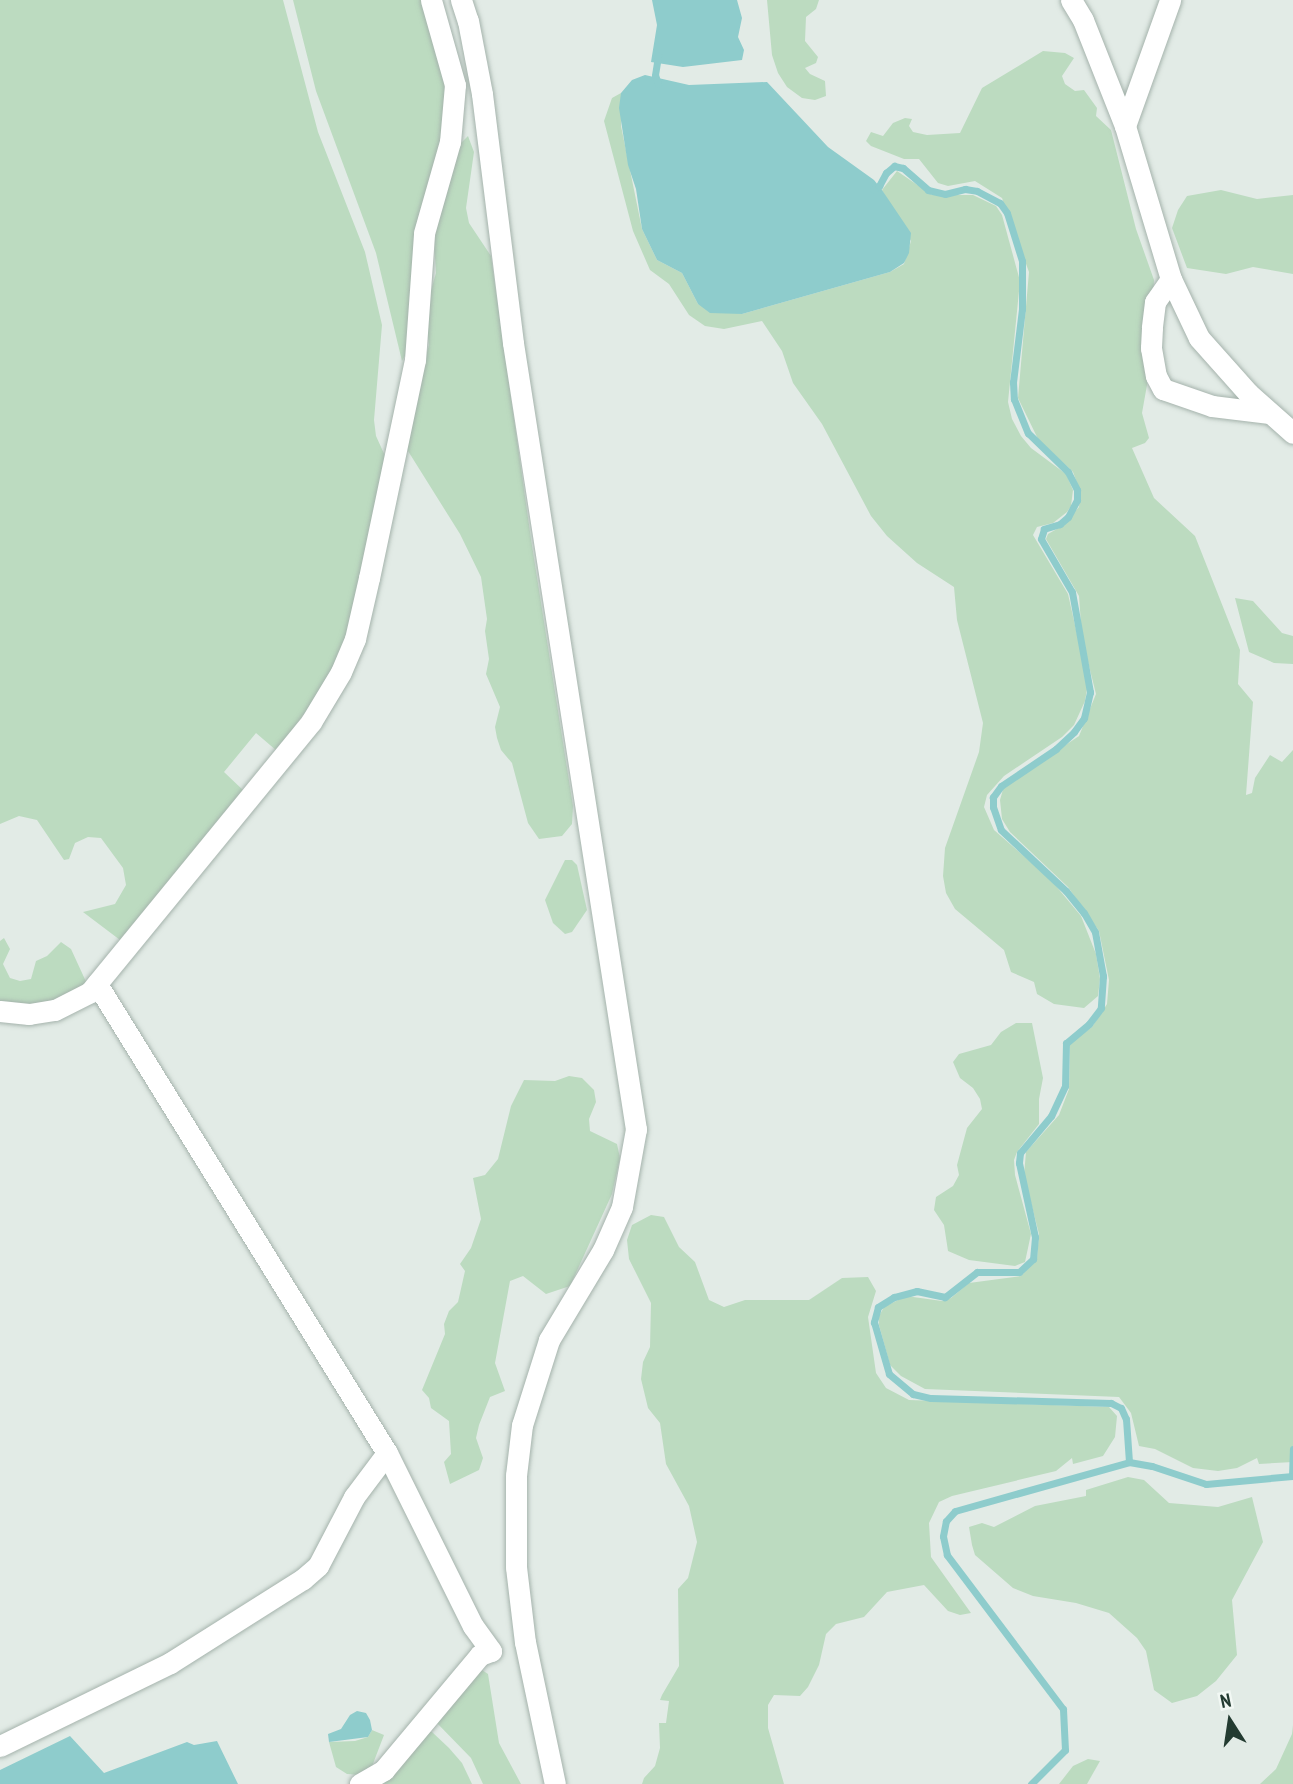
<!DOCTYPE html>
<style>
body{margin:0}
#map{position:relative;width:1293px;height:1784px;overflow:hidden;background:#e2ebe6;font-family:"PT Sans Narrow",sans-serif}
div>[style]{position:absolute}
[style*='--x']{left:calc(var(--x)*1px);top:calc(var(--y)*1px);width:calc(var(--w)*1px);rotate:calc(var(--a)*1deg)}
.green>*{inset:0;background:#bcdbc0}
.water>*{inset:0;background:#8ecccc}
.stream>*{height:7px;margin:-3.5px;padding:0 3.5px;transform-origin:3.5px;border-radius:3.5px;background:#8ecccc}
.roads{filter:drop-shadow(0 0 2px #a5b3ac) drop-shadow(0 0 2px #a5b3ac)}
.minor>*{height:21px;margin:-10.5px;padding:0 10.5px;transform-origin:10.5px;border-radius:10.5px;background:#fff}
.tertiary>*{height:21px;margin:-10.5px;padding:0 10.5px;transform-origin:10.5px;border-radius:10.5px;background:#fff}
.secondary>*{height:21px;margin:-10.5px;padding:0 10.5px;transform-origin:10.5px;border-radius:10.5px;background:#fff}
span{translate:-50% -50%;white-space:nowrap;text-align:center;line-height:1.15;-webkit-text-stroke:6px #f2f8f4;paint-order:stroke}
.north{position:absolute;left:1195px;top:1686px;width:70px;height:70px;-webkit-text-stroke:5px #f2f8f4;paint-order:stroke;rotate:348deg;font-size:19px;font-weight:700;line-height:28px;text-align:center;color:#233b31}
.north::after{content:'';display:block;margin:auto;width:24px;height:32px;background:#233b31;clip-path:polygon(50% 0,100% 100%,50% 72%,0 100%)}
</style>
<div id="map">
<div class="green">
<i style="clip-path:polygon(0 0,283px 0,318px 132px,365px 252px,382px 325px,374px 420px,376px 436px,386px 458px,365px 578px,335px 671px,277px 751px,256px 733px,224px 772px,245px 792px,124px 943px,83px 912px,115px 904px,126px 885px,123px 868px,101px 838px,88px 837px,75px 843px,69px 859px,64px 860px,37px 820px,19px 816px,0 824px)"></i>
<i style="clip-path:polygon(293px 0,426px 0,449px 104px,407px 352px,402px 361px,376px 253px,316px 91px)"></i>
<i style="clip-path:polygon(767px 0,819px 0,816px 9px,806px 17px,805px 41px,818px 57px,816px 63px,805px 68px,810px 74px,825px 81px,826px 96px,815px 100px,802px 98px,787px 87px,778px 73px,772px 55px)"></i>
<i style="clip-path:polygon(1043px 51px,1065px 53px,1074px 58px,1062px 76px,1065px 84px,1075px 91px,1084px 90px,1097px 108px,1096px 116px,1111px 130px,1136px 229px,1154px 280px,1147px 385px,1142px 413px,1149px 438px,1145px 443px,1132px 448px,1154px 498px,1195px 536px,1240px 650px,1238px 684px,1253px 702px,1246px 795px,1252px 793px,1255px 778px,1270px 755px,1282px 762px,1293px 750px,1293px 1462px,1259px 1464px,1257px 1458px,1237px 1468px,1218px 1471px,1193px 1468px,1155px 1449px,1139px 1446px,1131px 1413px,1119px 1397px,925px 1389px,901px 1376px,890px 1365px,879px 1325px,879px 1316px,884px 1307px,906px 1296px,942px 1301px,951px 1298px,969px 1283px,1021px 1276px,1037px 1258px,1039px 1234px,1024px 1175px,1026px 1152px,1059px 1115px,1069px 1089px,1070px 1043px,1092px 1027px,1107px 1004px,1109px 980px,1099px 931px,1068px 887px,1010px 832px,1002px 819px,1000px 800px,1004px 786px,1079px 736px,1096px 694px,1082px 638px,1079px 596px,1046px 539px,1048px 534px,1062px 526px,1079px 507px,1080px 491px,1073px 472px,1038px 439px,1018px 398px,1029px 272px,1002px 198px,975px 181px,948px 186px,938px 183px,919px 159px,904px 159px,871px 146px,866px 141px,871px 132px,883px 136px,893px 123px,905px 118px,912px 119px,909px 126px,913px 132px,927px 135px,960px 133px,982px 88px)"></i>
<i style="clip-path:polygon(621px 93px,621px 126px,642px 229px,657px 260px,682px 273px,698px 304px,742px 314px,890px 272px,904px 264px,911px 241px,882px 190px,897px 171px,932px 195px,973px 195px,996px 206px,1002px 215px,1020px 281px,1008px 402px,1012px 419px,1021px 436px,1031px 448px,1066px 474px,1073px 490px,1071px 506px,1067px 512px,1053px 523px,1037px 527px,1033px 535px,1068px 594px,1088px 683px,1085px 701px,1074px 725px,1062px 737px,1004px 776px,987px 795px,984px 807px,994px 830px,1051px 880px,1081px 916px,1096px 954px,1100px 979px,1098px 996px,1084px 1008px,1054px 1004px,1037px 994px,1034px 982px,1011px 972px,1004px 950px,955px 909px,946px 893px,943px 876px,945px 848px,979px 752px,983px 723px,957px 620px,954px 587px,917px 563px,887px 536px,871px 516px,822px 424px,793px 383px,782px 351px,762px 321px,724px 329px,705px 326px,689px 315px,669px 284px,650px 270px,633px 231px,604px 121px,612px 98px)"></i>
<i style="clip-path:polygon(468px 136px,474px 152px,466px 208px,469px 223px,491px 256px,531px 539px,573px 806px,572px 824px,562px 836px,539px 839px,528px 823px,512px 763px,501px 750px,497px 738px,495px 727px,500px 707px,486px 674px,489px 659px,485px 631px,487px 619px,481px 577px,460px 534px,403px 443px,429px 345px,425px 311px,436px 273px,434px 242px,453px 151px)"></i>
<i style="clip-path:polygon(1221px 190px,1257px 199px,1293px 195px,1293px 274px,1253px 267px,1226px 274px,1187px 268px,1172px 228px,1178px 210px,1187px 196px)"></i>
<i style="clip-path:polygon(1235px 598px,1253px 601px,1282px 633px,1293px 636px,1293px 664px,1274px 663px,1249px 652px)"></i>
<i style="clip-path:polygon(565px 860px,572px 860px,577px 865px,587px 910px,572px 932px,565px 934px,553px 923px,545px 900px)"></i>
<i style="clip-path:polygon(4px 938px,10px 949px,3px 964px,10px 978px,20px 981px,31px 979px,36px 961px,47px 956px,61px 942px,71px 949px,88px 986px,66px 1002px,0 1006px,0 941px)"></i>
<i style="clip-path:polygon(1016px 1023px,1032px 1023px,1043px 1078px,1039px 1099px,1039px 1124px,1017px 1152px,1014px 1160px,1015px 1175px,1031px 1234px,1025px 1262px,1015px 1266px,969px 1260px,948px 1251px,944px 1225px,934px 1210px,936px 1197px,953px 1186px,959px 1175px,957px 1165px,967px 1128px,982px 1109px,980px 1099px,973px 1088px,960px 1078px,953px 1062px,959px 1054px,991px 1045px,1001px 1032px)"></i>
<i style="clip-path:polygon(569px 1076px,582px 1078px,594px 1090px,596px 1102px,589px 1119px,590px 1131px,617px 1144px,620px 1158px,612px 1194px,570px 1286px,546px 1294px,523px 1276px,510px 1281px,495px 1363px,505px 1391px,490px 1397px,479px 1425px,476px 1438px,483px 1458px,479px 1470px,450px 1484px,444px 1462px,451px 1454px,449px 1421px,431px 1408px,429px 1398px,422px 1390px,445px 1334px,444px 1324px,449px 1311px,458px 1302px,465px 1271px,460px 1264px,471px 1248px,481px 1219px,473px 1178px,485px 1175px,498px 1159px,511px 1106px,524px 1080px,555px 1081px)"></i>
<i style="clip-path:polygon(651px 1215px,664px 1217px,679px 1247px,695px 1262px,709px 1300px,724px 1307px,745px 1300px,809px 1300px,842px 1278px,868px 1277px,876px 1291px,868px 1317px,876px 1373px,886px 1388px,909px 1400px,1109px 1407px,1117px 1416px,1115px 1437px,1103px 1456px,1073px 1464px,1072px 1458px,1056px 1471px,952px 1496px,939px 1502px,929px 1523px,931px 1557px,971px 1613px,960px 1615px,948px 1611px,924px 1585px,887px 1592px,864px 1617px,836px 1624px,826px 1634px,819px 1665px,808px 1687px,800px 1696px,774px 1695px,768px 1705px,768px 1728px,784px 1784px,642px 1784px,644px 1778px,655px 1766px,660px 1748px,659px 1723px,666px 1723px,669px 1701px,660px 1700px,662px 1695px,679px 1666px,678px 1589px,688px 1578px,697px 1542px,689px 1506px,666px 1464px,660px 1423px,648px 1408px,641px 1379px,643px 1362px,650px 1347px,651px 1303px,629px 1259px,627px 1240px,632px 1225px)"></i>
<i style="clip-path:polygon(1128px 1477px,1144px 1480px,1169px 1503px,1218px 1507px,1252px 1497px,1263px 1542px,1232px 1600px,1237px 1655px,1216px 1681px,1197px 1696px,1172px 1703px,1154px 1690px,1146px 1651px,1137px 1638px,1109px 1613px,1076px 1603px,1033px 1596px,1013px 1588px,975px 1555px,972px 1545px,969px 1527px,982px 1523px,994px 1527px,1035px 1506px,1086px 1496px,1086px 1490px)"></i>
<i style="clip-path:polygon(482px 1670px,488px 1674px,499px 1743px,521px 1784px,483px 1784px,471px 1758px,435px 1721px,472px 1675px)"></i>
<i style="clip-path:polygon(1293px 1725px,1293px 1784px,1260px 1784px,1276px 1769px,1292px 1734px)"></i>
<i style="clip-path:polygon(372px 1730px,384px 1735px,371px 1769px,361px 1775px,347px 1774px,336px 1767px,329px 1742px,355px 1741px,368px 1737px)"></i>
<i style="clip-path:polygon(426px 1731px,432px 1732px,449px 1748px,462px 1763px,472px 1784px,379px 1784px)"></i>
<i style="clip-path:polygon(1088px 1759px,1100px 1761px,1087px 1784px,1059px 1784px,1073px 1766px)"></i>
</div>
<div class="water">
<i style="clip-path:polygon(652px 0,737px 0,742px 18px,738px 37px,744px 50px,742px 60px,683px 67px,651px 62px,657px 25px)"></i>
<i style="clip-path:polygon(645px 75px,689px 85px,767px 82px,828px 147px,874px 180px,882px 190px,911px 233px,909px 253px,904px 263px,890px 272px,742px 314px,710px 313px,698px 304px,682px 273px,657px 260px,642px 229px,636px 189px,628px 165px,619px 108px,621px 93px,632px 80px)"></i>
<i style="clip-path:polygon(357px 1711px,366px 1713px,370px 1720px,372px 1730px,368px 1737px,329px 1742px,328px 1734px,341px 1729px,350px 1715px)"></i>
<i style="clip-path:polygon(70px 1736px,104px 1773px,187px 1742px,194px 1745px,217px 1741px,238px 1784px,0 1784px,0 1770px)"></i>
</div>
<div class="stream">
<i style="--x:658;--y:84;--w:9;--a:-108"></i>
<i style="--x:655;--y:75;--w:20;--a:-81"></i>
<i style="--x:873;--y:189;--w:7;--a:-27"></i>
<i style="--x:879;--y:186;--w:15;--a:-62"></i>
<i style="--x:886;--y:173;--w:11;--a:-41"></i>
<i style="--x:894;--y:166;--w:9;--a:13"></i>
<i style="--x:903;--y:168;--w:33;--a:41"></i>
<i style="--x:928;--y:190;--w:17;--a:13"></i>
<i style="--x:945;--y:194;--w:21;--a:-14"></i>
<i style="--x:965;--y:189;--w:12;--a:9"></i>
<i style="--x:977;--y:191;--w:26;--a:28"></i>
<i style="--x:1000;--y:203;--w:12;--a:55"></i>
<i style="--x:1007;--y:213;--w:50;--a:72.6"></i>
<i style="--x:1022;--y:261;--w:48;--a:90"></i>
<i style="--x:1022;--y:309;--w:74;--a:97"></i>
<i style="--x:1013;--y:382;--w:17;--a:87"></i>
<i style="--x:1014;--y:399;--w:37;--a:68"></i>
<i style="--x:1028;--y:433;--w:56;--a:44.3"></i>
<i style="--x:1068;--y:472;--w:20;--a:63"></i>
<i style="--x:1077;--y:490;--w:10;--a:90"></i>
<i style="--x:1077;--y:500;--w:19;--a:118"></i>
<i style="--x:1068;--y:517;--w:11;--a:139"></i>
<i style="--x:1060;--y:524;--w:17;--a:163"></i>
<i style="--x:1044;--y:529;--w:10;--a:107"></i>
<i style="--x:1041;--y:539;--w:61;--a:59.7"></i>
<i style="--x:1072;--y:592;--w:102;--a:79.8"></i>
<i style="--x:1090;--y:692;--w:27;--a:103"></i>
<i style="--x:1084;--y:718;--w:17;--a:126"></i>
<i style="--x:1074;--y:732;--w:25;--a:137"></i>
<i style="--x:1056;--y:749;--w:66;--a:146.1"></i>
<i style="--x:1001;--y:786;--w:14;--a:126"></i>
<i style="--x:993;--y:797;--w:10;--a:90"></i>
<i style="--x:993;--y:807;--w:24;--a:71"></i>
<i style="--x:1001;--y:830;--w:89;--a:43.2"></i>
<i style="--x:1066;--y:891;--w:28;--a:51"></i>
<i style="--x:1084;--y:913;--w:22;--a:60"></i>
<i style="--x:1095;--y:932;--w:45;--a:79.7"></i>
<i style="--x:1103;--y:976;--w:32;--a:94"></i>
<i style="--x:1101;--y:1008;--w:20;--a:127"></i>
<i style="--x:1089;--y:1024;--w:30;--a:140"></i>
<i style="--x:1066;--y:1043;--w:43;--a:91.3"></i>
<i style="--x:1065;--y:1086;--w:33;--a:115"></i>
<i style="--x:1051;--y:1116;--w:48;--a:130"></i>
<i style="--x:1020;--y:1153;--w:10;--a:96"></i>
<i style="--x:1019;--y:1163;--w:76;--a:77.8"></i>
<i style="--x:1035;--y:1237;--w:22;--a:95"></i>
<i style="--x:1033;--y:1259;--w:19;--a:137"></i>
<i style="--x:1019;--y:1272;--w:42;--a:180"></i>
<i style="--x:977;--y:1272;--w:41;--a:142"></i>
<i style="--x:945;--y:1297;--w:29;--a:-168"></i>
<i style="--x:917;--y:1291;--w:24;--a:165"></i>
<i style="--x:894;--y:1297;--w:19;--a:148"></i>
<i style="--x:878;--y:1307;--w:16;--a:105"></i>
<i style="--x:874;--y:1322;--w:54;--a:73.9"></i>
<i style="--x:889;--y:1374;--w:31;--a:40"></i>
<i style="--x:913;--y:1394;--w:18;--a:13"></i>
<i style="--x:931;--y:1398;--w:180;--a:1.6"></i>
<i style="--x:1111;--y:1403;--w:11;--a:27"></i>
<i style="--x:1121;--y:1408;--w:12;--a:66"></i>
<i style="--x:1126;--y:1419;--w:43;--a:86"></i>
<i style="--x:1292;--y:1476;--w:27;--a:-88"></i>
<i style="--x:1031;--y:1784;--w:48;--a:-45"></i>
<i style="--x:1065;--y:1750;--w:41;--a:-92.8"></i>
<i style="--x:1063;--y:1709;--w:193;--a:-127"></i>
<i style="--x:947;--y:1555;--w:19;--a:-102"></i>
<i style="--x:943;--y:1536;--w:15;--a:-79"></i>
<i style="--x:946;--y:1521;--w:13;--a:-48"></i>
<i style="--x:955;--y:1511;--w:181;--a:-15.7"></i>
<i style="--x:1129;--y:1462;--w:23;--a:10"></i>
<i style="--x:1152;--y:1466;--w:57;--a:18.4"></i>
<i style="--x:1206;--y:1484;--w:87;--a:-5.3"></i>
</div>
<div class="roads">
<div class="minor">
<i style="--x:461;--y:0;--w:22;--a:72"></i>
<i style="--x:468;--y:21;--w:74;--a:79.1"></i>
<i style="--x:482;--y:94;--w:251;--a:82.9"></i>
<i style="--x:513;--y:343;--w:796;--a:81.11"></i>
<i style="--x:636;--y:1129;--w:79;--a:100.2"></i>
<i style="--x:622;--y:1207;--w:47;--a:113.8"></i>
<i style="--x:603;--y:1250;--w:105;--a:121"></i>
<i style="--x:549;--y:1340;--w:89;--a:107.6"></i>
<i style="--x:522;--y:1425;--w:50;--a:96.8"></i>
<i style="--x:516;--y:1475;--w:92;--a:90"></i>
<i style="--x:516;--y:1567;--w:76;--a:83.2"></i>
<i style="--x:1125;--y:126;--w:134;--a:-70.3"></i>
<i style="--x:1171;--y:279;--w:28;--a:125"></i>
<i style="--x:1155;--y:302;--w:26;--a:97"></i>
<i style="--x:1152;--y:328;--w:20;--a:93"></i>
<i style="--x:1151;--y:348;--w:28;--a:80"></i>
<i style="--x:1156;--y:376;--w:15;--a:62"></i>
<i style="--x:1163;--y:389;--w:52;--a:19.1"></i>
<i style="--x:1212;--y:406;--w:56;--a:7.1"></i>
<i style="--x:97;--y:984;--w:551;--a:58.27"></i>
<i style="--x:387;--y:1453;--w:193;--a:63.6"></i>
<i style="--x:473;--y:1626;--w:31;--a:54"></i>
<i style="--x:491;--y:1651;--w:12;--a:160"></i>
<i style="--x:480;--y:1655;--w:150;--a:129.9"></i>
<i style="--x:384;--y:1770;--w:28;--a:150"></i>
<i style="--x:0;--y:1011;--w:29;--a:6"></i>
<i style="--x:29;--y:1014;--w:26;--a:-9"></i>
<i style="--x:55;--y:1010;--w:39;--a:-27"></i>
<i style="--x:90;--y:992;--w:349;--a:-50.7"></i>
<i style="--x:311;--y:722;--w:58;--a:-59"></i>
<i style="--x:341;--y:672;--w:36;--a:-67"></i>
<i style="--x:355;--y:639;--w:63;--a:-77.1"></i>
<i style="--x:369;--y:578;--w:223;--a:-78.1"></i>
<i style="--x:415;--y:360;--w:127;--a:-85.9"></i>
<i style="--x:424;--y:233;--w:95;--a:-74.1"></i>
<i style="--x:450;--y:142;--w:57;--a:-85"></i>
<i style="--x:455;--y:85;--w:88;--a:-105.8"></i>
<i style="--x:0;--y:1746;--w:189;--a:-26"></i>
<i style="--x:170;--y:1663;--w:157;--a:-32.3"></i>
<i style="--x:303;--y:1579;--w:20;--a:-41"></i>
<i style="--x:318;--y:1566;--w:78;--a:-62.4"></i>
<i style="--x:354;--y:1497;--w:55;--a:-53.1"></i>
</div>
<div class="tertiary">
<i style="--x:525;--y:1642;--w:145;--a:78.1"></i>
</div>
<div class="secondary">
<i style="--x:1071;--y:0;--w:23;--a:59"></i>
<i style="--x:1083;--y:20;--w:114;--a:68.4"></i>
<i style="--x:1125;--y:126;--w:160;--a:73.3"></i>
<i style="--x:1171;--y:279;--w:65;--a:64.6"></i>
<i style="--x:1199;--y:338;--w:74;--a:48.3"></i>
<i style="--x:1248;--y:393;--w:60;--a:41.6"></i>
</div>
</div>
<div class="north">N</div>
</div>
